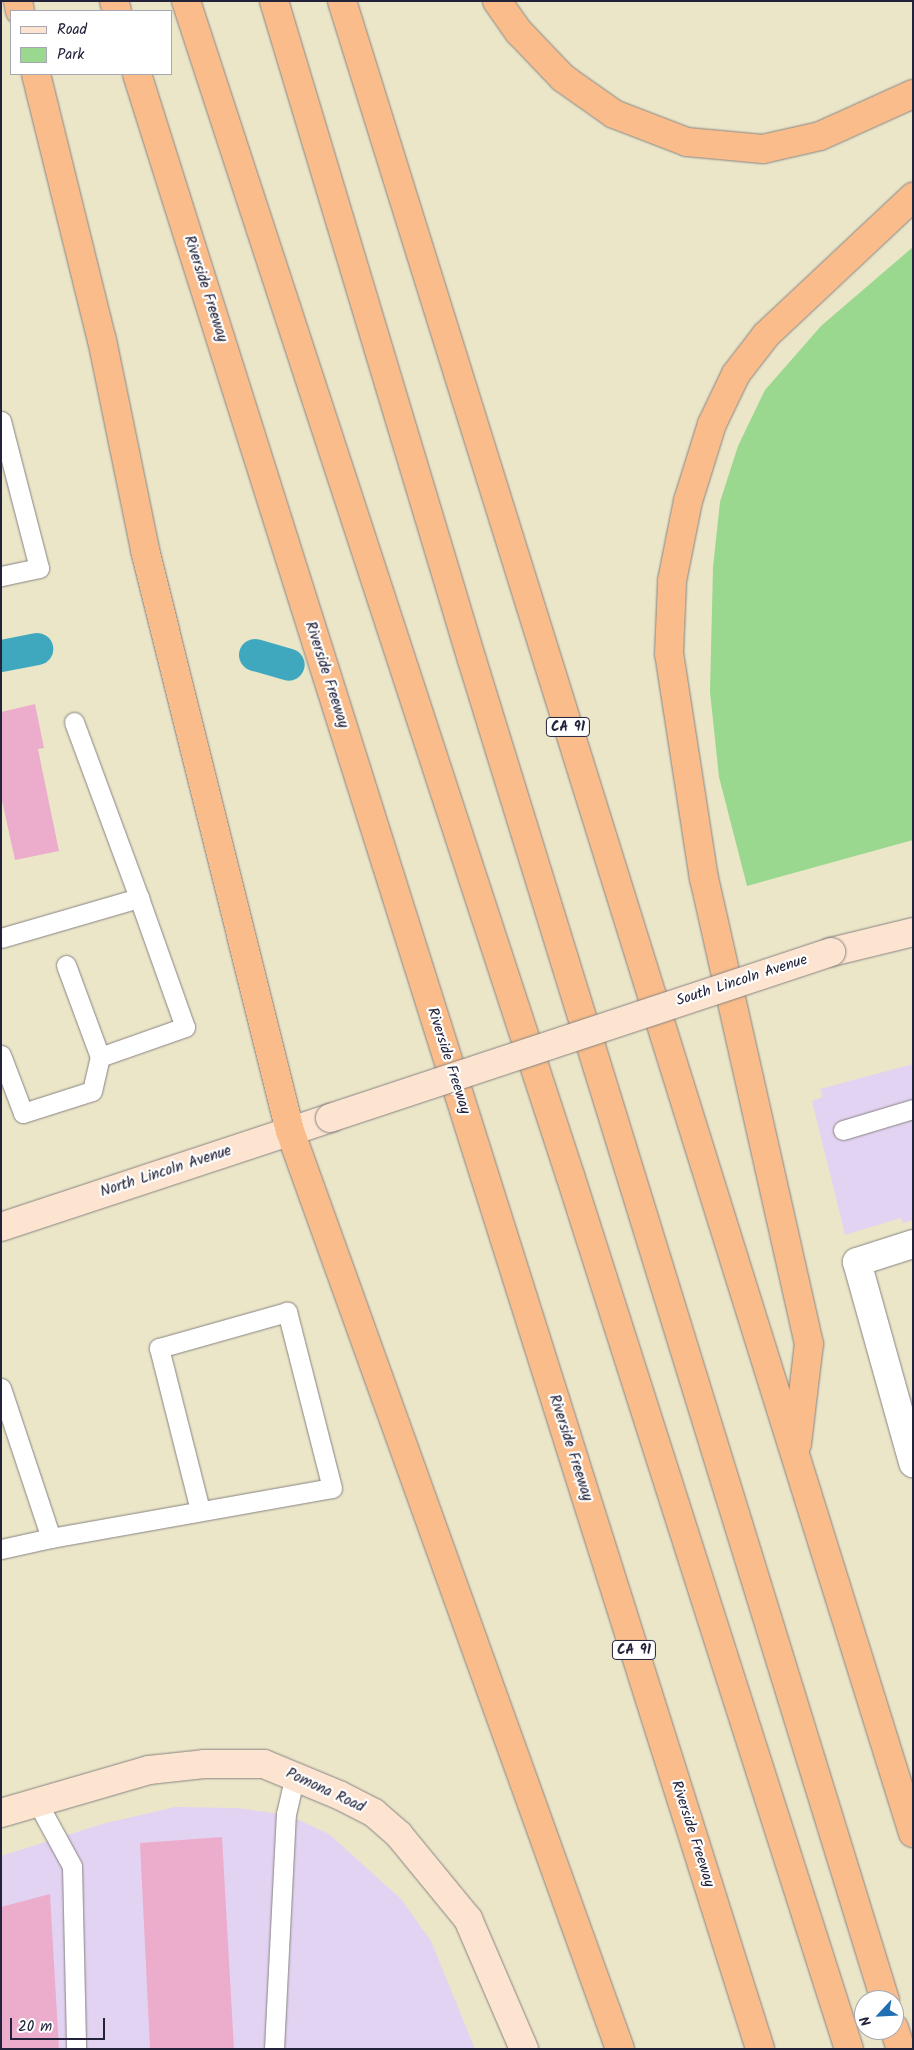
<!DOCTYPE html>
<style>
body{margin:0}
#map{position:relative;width:914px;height:2050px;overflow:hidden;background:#ece6c9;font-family:Kalam,sans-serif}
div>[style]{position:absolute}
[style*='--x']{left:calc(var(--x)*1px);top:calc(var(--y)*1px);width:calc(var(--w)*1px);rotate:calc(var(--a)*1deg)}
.built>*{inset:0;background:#e3d3f2}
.green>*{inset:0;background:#99d88e}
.canal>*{height:32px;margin:-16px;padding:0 16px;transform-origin:16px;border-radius:16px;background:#3fa8bf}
.building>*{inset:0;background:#ecadcc}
.roads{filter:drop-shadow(0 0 1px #878482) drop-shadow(0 0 1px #878482)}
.service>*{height:19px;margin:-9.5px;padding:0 9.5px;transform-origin:9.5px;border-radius:9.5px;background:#fff}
.minor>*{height:28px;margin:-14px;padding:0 14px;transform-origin:14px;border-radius:14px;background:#fff}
.secondary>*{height:28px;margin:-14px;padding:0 14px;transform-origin:14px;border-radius:14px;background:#fde4d0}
.motorway>*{height:28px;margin:-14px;padding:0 14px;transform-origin:14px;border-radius:14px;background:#f9bc8a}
.bridges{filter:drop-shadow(0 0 1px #878482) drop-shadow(0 0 1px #878482)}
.secondary-bridge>*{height:28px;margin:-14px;padding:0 14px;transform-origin:14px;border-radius:14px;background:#fde4d0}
span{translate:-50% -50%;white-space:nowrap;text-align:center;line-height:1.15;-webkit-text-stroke:4.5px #fff;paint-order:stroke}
.shield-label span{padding:1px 4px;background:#fff;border:1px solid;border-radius:4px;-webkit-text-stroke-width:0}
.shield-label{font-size:14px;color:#22223b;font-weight:700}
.street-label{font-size:15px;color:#22223b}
.frame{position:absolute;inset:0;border:2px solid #22223b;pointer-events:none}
.legend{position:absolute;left:10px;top:10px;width:162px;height:65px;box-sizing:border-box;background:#fff;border:1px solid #a7a7b1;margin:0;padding:6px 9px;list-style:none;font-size:15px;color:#22223b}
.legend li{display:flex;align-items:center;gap:10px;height:25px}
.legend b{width:25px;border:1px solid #a7a7b1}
.north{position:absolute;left:854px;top:1990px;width:50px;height:50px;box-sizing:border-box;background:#fff;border:1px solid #a7a7b1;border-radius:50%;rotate:245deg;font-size:14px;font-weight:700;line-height:20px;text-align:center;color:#22223b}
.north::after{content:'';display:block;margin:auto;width:18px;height:22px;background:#1f6fb2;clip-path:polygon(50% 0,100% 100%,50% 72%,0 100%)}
.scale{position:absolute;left:10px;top:2018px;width:95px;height:22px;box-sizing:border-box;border:2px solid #22223b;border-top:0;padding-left:6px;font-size:15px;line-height:18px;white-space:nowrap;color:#22223b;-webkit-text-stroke:4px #fff;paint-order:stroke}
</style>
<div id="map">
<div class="built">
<i style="clip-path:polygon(913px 1064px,913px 1220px,903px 1223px,901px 1218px,845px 1235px,812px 1101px,823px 1097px,820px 1089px)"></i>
<i style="clip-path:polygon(175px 1807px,237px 1808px,288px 1815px,329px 1834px,401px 1899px,431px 1941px,475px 2049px,1px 2049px,1px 1856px,102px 1824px)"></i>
</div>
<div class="green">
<i style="clip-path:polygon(913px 247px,913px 840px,747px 886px,719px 777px,710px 692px,713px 567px,720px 502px,738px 446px,765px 390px,821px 326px)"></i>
</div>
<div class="canal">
<i style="--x:255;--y:655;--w:35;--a:16"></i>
<i style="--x:1;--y:656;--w:37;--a:-11"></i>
</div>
<div class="building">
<i style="clip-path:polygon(35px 704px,44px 748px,38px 749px,59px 851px,15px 860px,1px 796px,1px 712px)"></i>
<i style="clip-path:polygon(222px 1837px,234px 2049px,150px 2049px,140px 1843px)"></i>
<i style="clip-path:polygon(50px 1894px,59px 2049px,1px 2049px,1px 1907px)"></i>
</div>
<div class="roads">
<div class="service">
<i style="--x:1;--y:421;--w:152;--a:75.5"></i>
<i style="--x:39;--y:568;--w:39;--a:168"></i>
<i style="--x:74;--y:722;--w:188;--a:69.7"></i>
<i style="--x:1;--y:938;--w:144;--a:-16.2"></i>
<i style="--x:139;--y:898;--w:137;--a:70.4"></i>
<i style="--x:185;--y:1027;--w:90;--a:160.6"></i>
<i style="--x:100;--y:1057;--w:98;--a:-110.3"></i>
<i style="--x:1;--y:1055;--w:62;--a:69.2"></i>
<i style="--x:23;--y:1113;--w:72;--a:-17.7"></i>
<i style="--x:92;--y:1091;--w:35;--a:-77"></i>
<i style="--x:843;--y:1130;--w:73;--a:-16.7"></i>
<i style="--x:1;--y:1388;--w:158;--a:71.6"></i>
<i style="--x:51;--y:1538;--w:51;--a:167.6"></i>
<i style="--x:51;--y:1538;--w:285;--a:-10.1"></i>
<i style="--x:332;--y:1488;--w:182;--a:-104.3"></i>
<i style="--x:287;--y:1312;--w:133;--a:164.3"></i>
<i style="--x:159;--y:1348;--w:167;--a:75.8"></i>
<i style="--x:36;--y:1800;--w:75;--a:61.4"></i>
<i style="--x:72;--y:1866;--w:183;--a:88.7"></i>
<i style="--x:274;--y:2049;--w:235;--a:-87.1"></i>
<i style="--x:286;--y:1814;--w:39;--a:-77"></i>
</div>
<div class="minor">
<i style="--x:913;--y:1244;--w:59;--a:162.2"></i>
<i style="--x:857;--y:1262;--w:209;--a:74.4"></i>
</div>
<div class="secondary">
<i style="--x:831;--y:952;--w:84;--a:-13.7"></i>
<i style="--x:1;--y:1227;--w:347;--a:-18.3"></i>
<i style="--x:1;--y:1813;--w:154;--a:-16.2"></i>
<i style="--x:149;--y:1770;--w:55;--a:-6.2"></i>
<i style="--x:204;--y:1764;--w:60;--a:0"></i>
<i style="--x:264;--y:1764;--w:81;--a:22.5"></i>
<i style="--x:339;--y:1795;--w:39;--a:27"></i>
<i style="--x:374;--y:1813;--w:33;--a:41"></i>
<i style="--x:399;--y:1835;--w:109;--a:50.6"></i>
<i style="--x:468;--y:1919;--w:142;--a:66.7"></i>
</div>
<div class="motorway">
<i style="--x:18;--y:1;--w:10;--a:79"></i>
<i style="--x:114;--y:1;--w:10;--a:73"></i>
<i style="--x:186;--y:1;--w:1235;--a:71.89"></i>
<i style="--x:570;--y:1175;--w:917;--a:72.3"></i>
<i style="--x:274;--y:1;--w:688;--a:73.28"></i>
<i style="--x:472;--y:660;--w:1402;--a:72.87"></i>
<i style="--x:342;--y:1;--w:1919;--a:72.69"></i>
<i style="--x:497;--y:1;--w:38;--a:55"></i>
<i style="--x:519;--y:32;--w:64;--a:46.3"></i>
<i style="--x:563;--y:78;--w:62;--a:35.2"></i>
<i style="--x:614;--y:114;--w:78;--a:21"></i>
<i style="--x:687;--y:142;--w:76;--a:5.3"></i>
<i style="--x:763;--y:149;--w:58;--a:-12.8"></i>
<i style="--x:820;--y:136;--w:102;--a:-24.3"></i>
<i style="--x:36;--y:74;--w:274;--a:76.1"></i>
<i style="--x:102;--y:340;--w:214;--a:78.4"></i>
<i style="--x:145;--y:550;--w:599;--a:75.99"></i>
<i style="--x:290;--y:1131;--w:976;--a:70.23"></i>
<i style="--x:137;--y:74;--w:2071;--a:72.49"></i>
<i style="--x:797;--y:1444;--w:101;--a:-83.2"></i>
<i style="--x:809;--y:1344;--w:477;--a:-102.7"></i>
<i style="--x:704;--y:879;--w:228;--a:-98.8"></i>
<i style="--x:669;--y:654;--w:73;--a:-87.6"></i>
<i style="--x:672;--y:581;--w:82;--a:-78.7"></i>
<i style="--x:688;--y:501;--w:81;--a:-72.7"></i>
<i style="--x:712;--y:424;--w:55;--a:-64.4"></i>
<i style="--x:736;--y:374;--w:49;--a:-52.4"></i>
<i style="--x:766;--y:335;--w:202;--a:-43.2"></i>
<i style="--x:894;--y:2028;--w:22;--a:72"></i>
</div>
</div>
<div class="bridges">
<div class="secondary-bridge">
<i style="--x:330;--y:1118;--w:528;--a:-18.33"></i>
</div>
</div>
<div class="shield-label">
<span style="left:568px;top:727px">CA 91</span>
<span style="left:634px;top:1650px">CA 91</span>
</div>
<div class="street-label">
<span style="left:205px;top:289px;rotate:72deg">Riverside Freeway</span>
<span style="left:326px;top:675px;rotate:72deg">Riverside Freeway</span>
<span style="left:742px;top:981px;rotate:-18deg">South Lincoln Avenue</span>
<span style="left:448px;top:1061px;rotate:72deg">Riverside Freeway</span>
<span style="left:166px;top:1172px;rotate:-18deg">North Lincoln Avenue</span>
<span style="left:570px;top:1448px;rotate:72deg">Riverside Freeway</span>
<span style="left:325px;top:1791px;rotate:25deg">Pomona Road</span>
<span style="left:692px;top:1834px;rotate:72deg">Riverside Freeway</span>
</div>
<div class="frame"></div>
<ul class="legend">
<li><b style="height:6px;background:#fde4d0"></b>Road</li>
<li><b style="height:14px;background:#99d88e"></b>Park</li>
</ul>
<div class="north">N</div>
<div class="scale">20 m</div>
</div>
